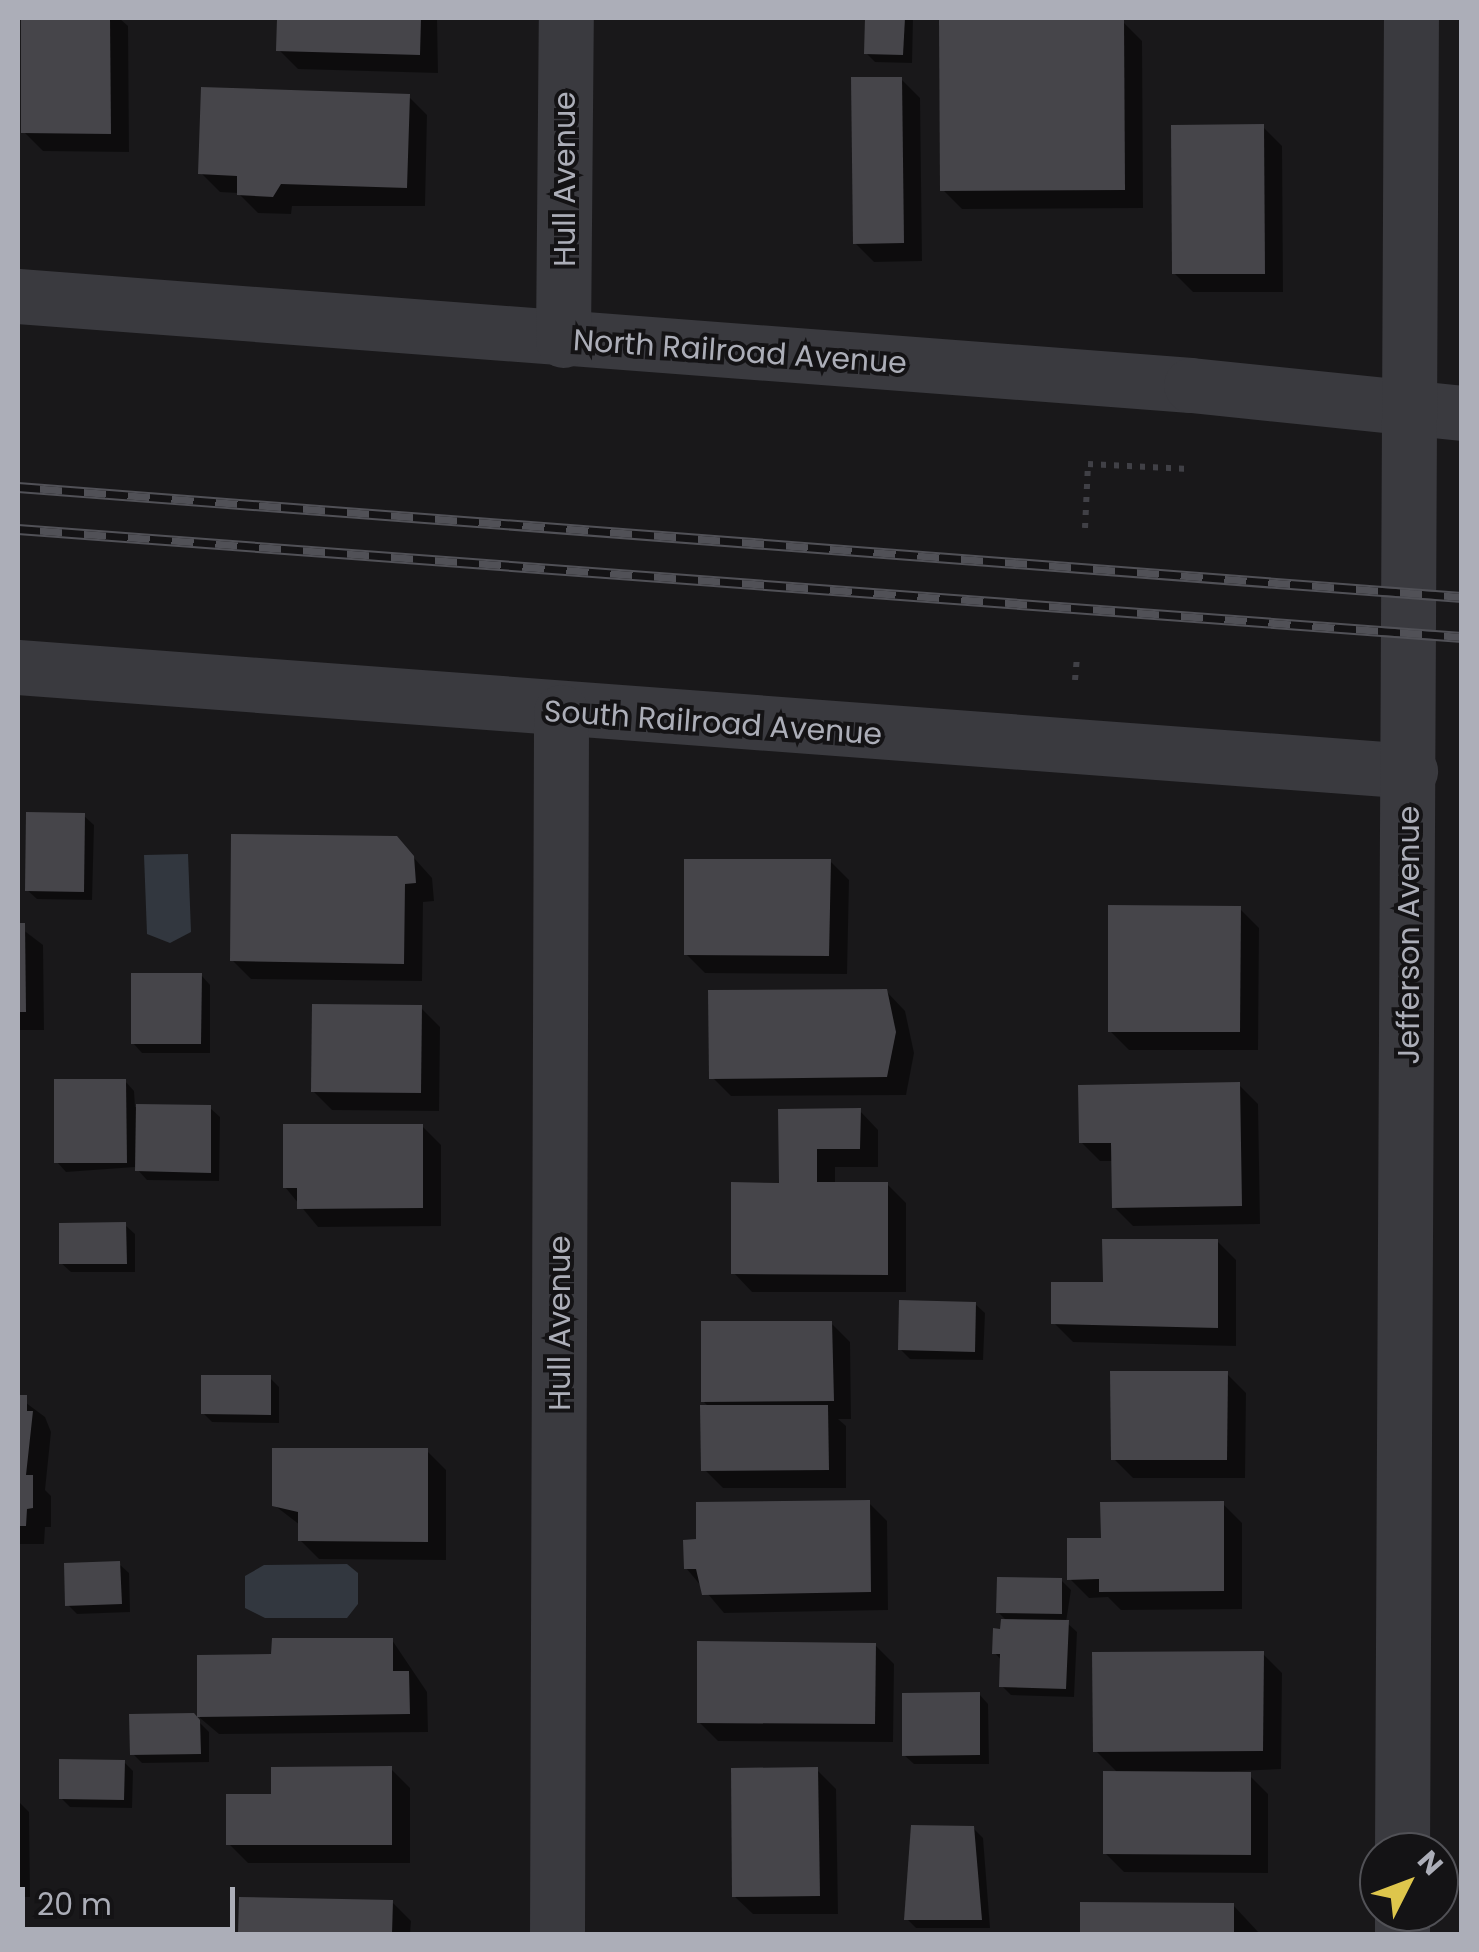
<!DOCTYPE html>
<style>
body{margin:0}
#map{position:relative;width:1479px;height:1952px;overflow:hidden;background:#19181a;font-family:Poppins,sans-serif}
div>[style]{position:absolute}
[style*='--x']{left:calc(var(--x)*1px);top:calc(var(--y)*1px);width:calc(var(--w)*1px);rotate:calc(var(--a)*1deg)}
.water>*{inset:0;background:#32373f}
.shadow>*{inset:0;background:#0007}
.building>*{inset:0;background:#46454a}
.path>*{height:6px;margin-top:-3px;transform-origin:0;background:repeating-linear-gradient(90deg,#404046 0 5px,transparent 0 13px)}
.street>*{height:55px;margin:-27.5px;padding:0 27.5px;transform-origin:27.5px;border-radius:27.5px;background:#3a3a3f}
.rail>*{height:11px;margin-top:-5.5px;transform-origin:0;background:repeating-linear-gradient(90deg,#141315 0 22px,#515157 0 44px);box-sizing:border-box;border-block:2px solid #515157}
span{translate:-50% -50%;white-space:nowrap;text-align:center;line-height:1.15;-webkit-text-stroke:8px #141315;paint-order:stroke}
.street-label{font-size:30px;color:#acaeb8}
.frame{position:absolute;inset:0;border:20px solid #acaeb8;pointer-events:none}
.north{position:absolute;left:1359px;top:1832px;width:100px;height:100px;box-sizing:border-box;background:#141315;border:2px solid #515156;border-radius:50%;rotate:48deg;font-size:28px;font-weight:700;line-height:40px;text-align:center;color:#acaeb8}
.north::after{content:'';display:block;margin:auto;width:35px;height:45px;background:#dec64c;clip-path:polygon(50% 0,100% 100%,50% 72%,0 100%)}
.scale{position:absolute;left:20px;top:1887px;width:215px;height:45px;box-sizing:border-box;border:5px solid #acaeb8;border-top:0;padding-left:12px;font-size:30px;line-height:35px;white-space:nowrap;color:#acaeb8;-webkit-text-stroke:8px #141315;paint-order:stroke}
</style>
<div id="map">
<div class="water">
<i style="clip-path:polygon(188px 854px,191px 932px,170px 943px,147px 934px,144px 855px)"></i>
<i style="clip-path:polygon(347px 1564px,358px 1573px,358px 1604px,347px 1618px,265px 1618px,245px 1608px,245px 1576px,264px 1565px)"></i>
</div>
<div class="shadow">
<i style="clip-path:polygon(24px 18px,119px 18px,128px 26px,129px 152px,43px 151px,24px 132px)"></i>
<i style="clip-path:polygon(279px 18px,437px 18px,438px 73px,298px 69px,279px 50px)"></i>
<i style="clip-path:polygon(868px 18px,913px 18px,912px 63px,875px 62px,866px 53px)"></i>
<i style="clip-path:polygon(1123px 22px,1142px 41px,1143px 208px,962px 209px,943px 190px)"></i>
<i style="clip-path:polygon(901px 79px,920px 98px,922px 261px,874px 262px,855px 243px)"></i>
<i style="clip-path:polygon(408px 96px,427px 115px,425px 206px,292px 206px,291px 214px,258px 213px,238px 193px,220px 192px,201px 173px)"></i>
<i style="clip-path:polygon(1263px 127px,1282px 146px,1283px 292px,1193px 292px,1174px 273px)"></i>
<i style="clip-path:polygon(84px 816px,94px 825px,92px 900px,37px 899px,27px 890px)"></i>
<i style="clip-path:polygon(396px 838px,432px 878px,434px 901px,423px 902px,422px 981px,251px 979px,232px 960px)"></i>
<i style="clip-path:polygon(830px 861px,849px 880px,847px 974px,705px 973px,686px 954px)"></i>
<i style="clip-path:polygon(1240px 909px,1259px 928px,1258px 1050px,1129px 1050px,1110px 1031px)"></i>
<i style="clip-path:polygon(18px 926px,43px 945px,44px 1030px,18px 1030px)"></i>
<i style="clip-path:polygon(201px 975px,210px 985px,210px 1053px,142px 1053px,133px 1043px)"></i>
<i style="clip-path:polygon(886px 991px,905px 1011px,914px 1053px,906px 1095px,731px 1096px,712px 1077px)"></i>
<i style="clip-path:polygon(421px 1008px,440px 1027px,439px 1111px,332px 1110px,313px 1091px)"></i>
<i style="clip-path:polygon(125px 1081px,134px 1091px,135px 1107px,210px 1108px,220px 1117px,219px 1181px,147px 1180px,135px 1167px,66px 1172px,57px 1162px)"></i>
<i style="clip-path:polygon(1239px 1085px,1258px 1104px,1260px 1224px,1133px 1226px,1114px 1207px,1113px 1161px,1100px 1161px,1081px 1142px)"></i>
<i style="clip-path:polygon(781px 1111px,860px 1111px,878px 1130px,878px 1167px,835px 1167px,835px 1184px,887px 1184px,906px 1203px,906px 1292px,752px 1292px,734px 1273px,782px 1185px)"></i>
<i style="clip-path:polygon(422px 1126px,441px 1145px,441px 1226px,318px 1227px,285px 1187px)"></i>
<i style="clip-path:polygon(125px 1225px,135px 1234px,135px 1272px,71px 1272px,61px 1263px)"></i>
<i style="clip-path:polygon(1217px 1241px,1236px 1260px,1236px 1346px,1073px 1342px,1054px 1323px,1105px 1285px)"></i>
<i style="clip-path:polygon(975px 1304px,985px 1313px,983px 1360px,910px 1359px,900px 1349px)"></i>
<i style="clip-path:polygon(831px 1323px,850px 1342px,851px 1419px,838px 1419px,846px 1426px,846px 1488px,723px 1488px,704px 1469px,710px 1408px,703px 1401px)"></i>
<i style="clip-path:polygon(1227px 1374px,1246px 1393px,1245px 1478px,1133px 1478px,1114px 1459px)"></i>
<i style="clip-path:polygon(270px 1378px,279px 1387px,279px 1423px,212px 1422px,203px 1413px)"></i>
<i style="clip-path:polygon(18px 1397px,45px 1417px,51px 1432px,45px 1490px,51px 1496px,51px 1527px,45px 1527px,44px 1544px,18px 1544px)"></i>
<i style="clip-path:polygon(427px 1451px,446px 1470px,446px 1560px,319px 1559px,300px 1540px,300px 1525px,274px 1505px)"></i>
<i style="clip-path:polygon(868px 1502px,887px 1521px,888px 1610px,724px 1613px,686px 1568px)"></i>
<i style="clip-path:polygon(1223px 1504px,1242px 1523px,1242px 1609px,1121px 1610px,1108px 1597px,1089px 1598px,1070px 1579px,1104px 1541px)"></i>
<i style="clip-path:polygon(119px 1564px,129px 1573px,130px 1612px,77px 1614px,68px 1605px)"></i>
<i style="clip-path:polygon(1061px 1580px,1071px 1590px,1066px 1622px,1077px 1632px,1074px 1697px,1011px 1695px,1002px 1686px,1002px 1661px,995px 1653px,1008px 1622px,998px 1612px)"></i>
<i style="clip-path:polygon(18px 1633px,19px 1635px,20px 1769px,18px 1769px)"></i>
<i style="clip-path:polygon(392px 1640px,427px 1692px,428px 1732px,219px 1734px,200px 1718px,199px 1657px,274px 1656px)"></i>
<i style="clip-path:polygon(875px 1645px,894px 1664px,893px 1742px,718px 1741px,699px 1722px)"></i>
<i style="clip-path:polygon(1263px 1654px,1282px 1673px,1281px 1769px,1167px 1774px,1249px 1775px,1268px 1794px,1268px 1873px,1124px 1872px,1105px 1853px,1119px 1774px,1096px 1751px)"></i>
<i style="clip-path:polygon(979px 1694px,988px 1704px,989px 1764px,914px 1764px,904px 1755px)"></i>
<i style="clip-path:polygon(193px 1716px,209px 1732px,209px 1762px,142px 1763px,133px 1754px)"></i>
<i style="clip-path:polygon(124px 1762px,133px 1771px,132px 1808px,70px 1807px,61px 1798px)"></i>
<i style="clip-path:polygon(391px 1769px,410px 1788px,410px 1863px,248px 1863px,229px 1844px)"></i>
<i style="clip-path:polygon(817px 1770px,836px 1789px,838px 1914px,753px 1914px,734px 1896px)"></i>
<i style="clip-path:polygon(18px 1801px,29px 1812px,30px 1897px,18px 1897px)"></i>
<i style="clip-path:polygon(973px 1828px,983px 1838px,990px 1928px,916px 1928px,907px 1919px)"></i>
<i style="clip-path:polygon(241px 1899px,392px 1902px,411px 1921px,410px 1934px,240px 1934px)"></i>
<i style="clip-path:polygon(1082px 1904px,1233px 1905px,1260px 1934px,1082px 1934px)"></i>
<i style="clip-path:polygon(18px 1913px,21px 1916px,21px 1934px,18px 1934px)"></i>
</div>
<div class="building">
<i style="clip-path:polygon(21px 18px,110px 18px,111px 134px,21px 133px)"></i>
<i style="clip-path:polygon(277px 18px,421px 18px,420px 55px,276px 51px)"></i>
<i style="clip-path:polygon(865px 18px,905px 18px,903px 55px,864px 54px)"></i>
<i style="clip-path:polygon(1124px 19px,1125px 190px,940px 191px,939px 20px)"></i>
<i style="clip-path:polygon(851px 77px,902px 77px,904px 243px,853px 244px)"></i>
<i style="clip-path:polygon(201px 87px,410px 94px,407px 188px,281px 184px,273px 197px,237px 195px,237px 176px,198px 174px)"></i>
<i style="clip-path:polygon(1264px 124px,1265px 274px,1172px 274px,1171px 125px)"></i>
<i style="clip-path:polygon(26px 812px,85px 813px,84px 892px,25px 891px)"></i>
<i style="clip-path:polygon(231px 834px,397px 836px,414px 856px,416px 883px,405px 884px,404px 964px,230px 961px)"></i>
<i style="clip-path:polygon(684px 859px,831px 859px,829px 956px,684px 955px)"></i>
<i style="clip-path:polygon(1108px 905px,1241px 906px,1240px 1032px,1108px 1032px)"></i>
<i style="clip-path:polygon(18px 923px,25px 923px,26px 1012px,18px 1012px)"></i>
<i style="clip-path:polygon(131px 973px,202px 973px,201px 1044px,131px 1044px)"></i>
<i style="clip-path:polygon(887px 989px,896px 1032px,887px 1077px,709px 1079px,708px 990px)"></i>
<i style="clip-path:polygon(312px 1004px,422px 1005px,421px 1093px,311px 1092px)"></i>
<i style="clip-path:polygon(54px 1079px,126px 1079px,127px 1163px,54px 1163px)"></i>
<i style="clip-path:polygon(1240px 1082px,1242px 1206px,1112px 1208px,1111px 1143px,1079px 1143px,1078px 1085px)"></i>
<i style="clip-path:polygon(136px 1104px,211px 1105px,211px 1173px,135px 1171px)"></i>
<i style="clip-path:polygon(861px 1108px,860px 1149px,817px 1149px,817px 1182px,888px 1182px,888px 1275px,731px 1274px,731px 1182px,779px 1183px,778px 1109px)"></i>
<i style="clip-path:polygon(283px 1124px,423px 1124px,423px 1208px,297px 1209px,297px 1188px,283px 1188px)"></i>
<i style="clip-path:polygon(126px 1222px,127px 1264px,59px 1264px,59px 1223px)"></i>
<i style="clip-path:polygon(1102px 1239px,1218px 1239px,1218px 1328px,1051px 1324px,1051px 1282px,1103px 1282px)"></i>
<i style="clip-path:polygon(899px 1300px,976px 1302px,975px 1352px,898px 1350px)"></i>
<i style="clip-path:polygon(701px 1321px,832px 1321px,834px 1401px,701px 1402px)"></i>
<i style="clip-path:polygon(1110px 1371px,1228px 1371px,1227px 1460px,1111px 1460px)"></i>
<i style="clip-path:polygon(201px 1375px,271px 1375px,271px 1415px,201px 1414px)"></i>
<i style="clip-path:polygon(18px 1395px,27px 1395px,27px 1411px,33px 1411px,26px 1475px,33px 1475px,33px 1508px,27px 1509px,26px 1526px,18px 1526px)"></i>
<i style="clip-path:polygon(700px 1405px,828px 1405px,829px 1470px,701px 1471px)"></i>
<i style="clip-path:polygon(272px 1448px,428px 1448px,428px 1542px,298px 1541px,298px 1512px,272px 1506px)"></i>
<i style="clip-path:polygon(870px 1500px,871px 1592px,702px 1595px,696px 1569px,684px 1569px,683px 1540px,696px 1539px,696px 1502px)"></i>
<i style="clip-path:polygon(1224px 1501px,1224px 1591px,1099px 1592px,1099px 1579px,1067px 1580px,1067px 1538px,1101px 1538px,1100px 1502px)"></i>
<i style="clip-path:polygon(120px 1561px,122px 1604px,65px 1606px,64px 1563px)"></i>
<i style="clip-path:polygon(997px 1577px,1062px 1578px,1062px 1614px,996px 1613px)"></i>
<i style="clip-path:polygon(1001px 1619px,1069px 1620px,1066px 1689px,999px 1687px,1000px 1654px,992px 1654px,993px 1628px,1000px 1629px)"></i>
<i style="clip-path:polygon(272px 1638px,393px 1638px,393px 1671px,409px 1671px,410px 1714px,197px 1717px,197px 1655px,271px 1654px)"></i>
<i style="clip-path:polygon(697px 1641px,876px 1643px,875px 1724px,697px 1723px)"></i>
<i style="clip-path:polygon(1264px 1651px,1263px 1751px,1093px 1752px,1092px 1652px)"></i>
<i style="clip-path:polygon(980px 1692px,980px 1755px,902px 1756px,902px 1693px)"></i>
<i style="clip-path:polygon(194px 1713px,200px 1720px,201px 1754px,130px 1755px,129px 1714px)"></i>
<i style="clip-path:polygon(59px 1759px,125px 1760px,124px 1800px,59px 1799px)"></i>
<i style="clip-path:polygon(392px 1766px,392px 1845px,226px 1845px,226px 1794px,271px 1794px,271px 1767px)"></i>
<i style="clip-path:polygon(818px 1767px,820px 1896px,732px 1897px,731px 1768px)"></i>
<i style="clip-path:polygon(1103px 1771px,1251px 1772px,1251px 1855px,1103px 1854px)"></i>
<i style="clip-path:polygon(911px 1825px,974px 1826px,982px 1920px,904px 1920px)"></i>
<i style="clip-path:polygon(239px 1897px,393px 1900px,392px 1934px,238px 1934px)"></i>
<i style="clip-path:polygon(1080px 1902px,1234px 1903px,1234px 1934px,1080px 1934px)"></i>
</div>
<div class="path">
<i style="--x:1085;--y:528;--w:64;--a:-87.3"></i>
<i style="--x:1088;--y:464;--w:101;--a:2.8"></i>
<i style="--x:1075;--y:680;--w:22;--a:-85"></i>
</div>
<div class="street">
<i style="--x:18;--y:296;--w:1176;--a:4.34"></i>
<i style="--x:1191;--y:385;--w:272;--a:5.9"></i>
<i style="--x:563;--y:340;--w:322;--a:-89.5"></i>
<i style="--x:18;--y:667;--w:1396;--a:4.27"></i>
<i style="--x:1402;--y:1852;--w:1834;--a:-89.72"></i>
<i style="--x:557;--y:1934;--w:1222;--a:-89.81"></i>
<i style="--x:1402;--y:1934;--w:22;--a:-90"></i>
</div>
<div class="rail">
<i style="--x:18;--y:487;--w:1448;--a:4.36"></i>
<i style="--x:18;--y:529;--w:1448;--a:4.28"></i>
</div>
<div class="street-label">
<span style="left:565px;top:179px;rotate:-90deg">Hull Avenue</span>
<span style="left:740px;top:352px;rotate:4deg">North Railroad Avenue</span>
<span style="left:713px;top:723px;rotate:4deg">South Railroad Avenue</span>
<span style="left:1409px;top:935px;rotate:-90deg">Jefferson Avenue</span>
<span style="left:560px;top:1323px;rotate:-90deg">Hull Avenue</span>
</div>
<div class="frame"></div>
<div class="north">N</div>
<div class="scale">20 m</div>
</div>
